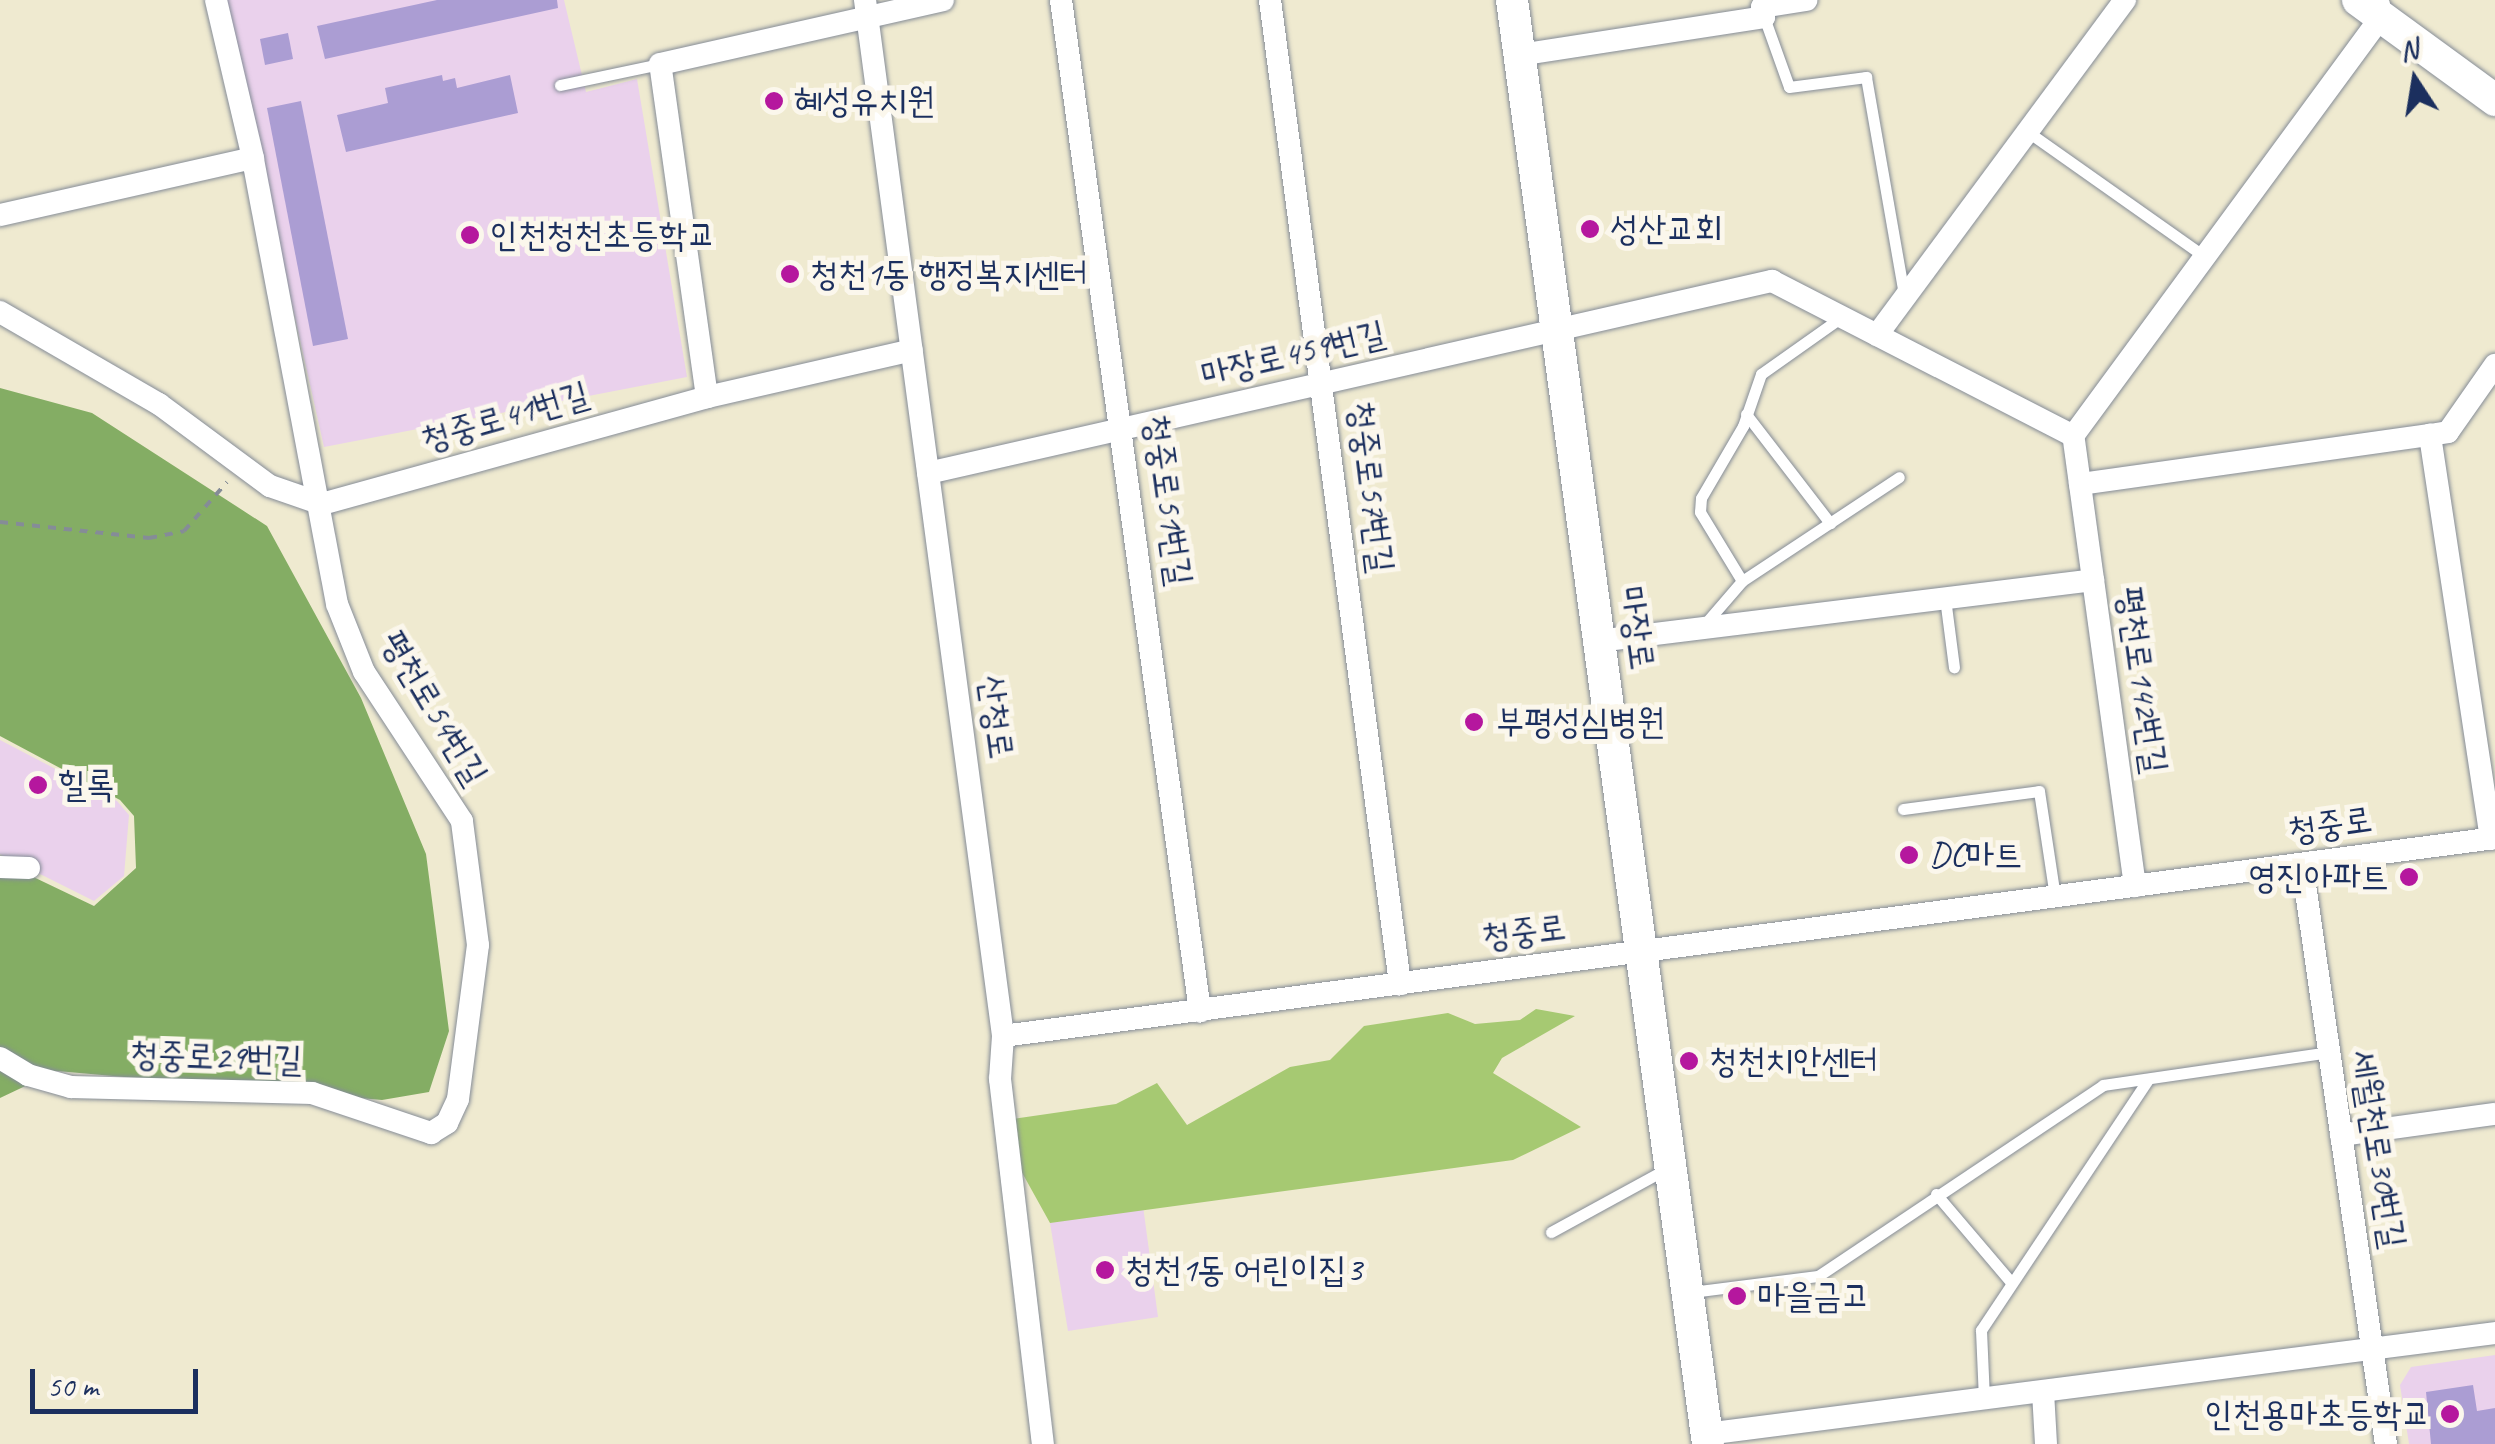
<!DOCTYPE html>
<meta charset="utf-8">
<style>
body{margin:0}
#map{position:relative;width:2495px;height:1444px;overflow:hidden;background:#efead0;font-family:Caveat,"Poor Story",sans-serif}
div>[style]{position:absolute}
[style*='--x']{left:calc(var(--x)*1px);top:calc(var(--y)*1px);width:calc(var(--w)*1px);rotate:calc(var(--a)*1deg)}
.built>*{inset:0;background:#ead1ec}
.green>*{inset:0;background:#a6c972}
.forest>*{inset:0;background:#84ad64}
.building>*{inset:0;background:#ab9dd3}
.path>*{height:4px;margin-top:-2px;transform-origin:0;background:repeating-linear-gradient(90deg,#858c97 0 8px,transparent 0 16px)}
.roads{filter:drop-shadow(0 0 2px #858c97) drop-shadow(0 0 2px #858c97)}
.service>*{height:11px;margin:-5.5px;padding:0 5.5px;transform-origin:5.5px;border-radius:5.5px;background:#fff}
.minor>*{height:22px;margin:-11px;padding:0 11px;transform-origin:11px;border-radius:11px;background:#fff}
.secondary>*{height:32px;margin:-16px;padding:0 16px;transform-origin:16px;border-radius:16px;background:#fff}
.dots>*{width:28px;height:28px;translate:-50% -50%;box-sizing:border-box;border:5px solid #fbf7ec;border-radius:50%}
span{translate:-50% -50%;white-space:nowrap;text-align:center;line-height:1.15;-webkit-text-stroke:10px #fbf7ec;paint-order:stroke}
.poi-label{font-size:35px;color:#1b2f5e}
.left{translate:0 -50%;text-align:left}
.right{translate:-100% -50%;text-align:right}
.street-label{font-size:35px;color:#1b2f5e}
.north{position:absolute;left:2365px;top:30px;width:100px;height:100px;-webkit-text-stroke:8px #fbf7ec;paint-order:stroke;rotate:348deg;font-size:28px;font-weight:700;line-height:40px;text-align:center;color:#1b2f5e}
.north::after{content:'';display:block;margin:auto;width:35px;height:45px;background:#1b2f5e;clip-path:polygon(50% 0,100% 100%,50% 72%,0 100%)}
.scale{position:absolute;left:30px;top:1369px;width:168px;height:45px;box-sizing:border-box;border:5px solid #1b2f5e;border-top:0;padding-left:12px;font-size:30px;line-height:35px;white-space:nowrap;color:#1b2f5e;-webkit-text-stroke:8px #fbf7ec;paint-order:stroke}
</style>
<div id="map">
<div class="built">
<i style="clip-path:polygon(224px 0,564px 0,586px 92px,637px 79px,687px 377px,324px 447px)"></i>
<i style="clip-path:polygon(0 740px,117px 801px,129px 815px,124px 876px,94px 901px,0 854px)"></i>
<i style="clip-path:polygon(1143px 1206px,1158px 1317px,1068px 1331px,1050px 1223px)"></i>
<i style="clip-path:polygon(2495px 1355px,2495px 1444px,2409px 1444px,2400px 1385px,2411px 1367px)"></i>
</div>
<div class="green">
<i style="clip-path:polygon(1536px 1009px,1575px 1016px,1502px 1058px,1493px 1073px,1581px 1127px,1513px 1160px,1050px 1223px,1015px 1160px,1012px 1119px,1116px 1104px,1157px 1083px,1187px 1125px,1290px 1067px,1330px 1060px,1364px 1026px,1448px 1013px,1475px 1024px,1520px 1020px)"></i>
</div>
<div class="forest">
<i style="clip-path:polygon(0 388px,92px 413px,267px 526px,361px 698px,426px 854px,449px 1031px,429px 1092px,382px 1100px,57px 1071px,0 1098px,0 861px,94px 906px,136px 868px,134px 816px,120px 800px,0 736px)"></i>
</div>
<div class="building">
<i style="clip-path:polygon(437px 0,557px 0,558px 8px,325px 59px,317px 26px)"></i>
<i style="clip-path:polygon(288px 33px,293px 59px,265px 65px,260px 39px)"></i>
<i style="clip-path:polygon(442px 75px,443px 81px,455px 78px,457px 88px,510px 75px,518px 113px,346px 152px,337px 115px,388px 103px,385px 88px)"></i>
<i style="clip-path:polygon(301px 101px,348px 339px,313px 346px,267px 108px)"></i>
<i style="clip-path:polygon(2473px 1385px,2477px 1411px,2495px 1408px,2495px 1444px,2431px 1444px,2426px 1392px)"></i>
</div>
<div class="path">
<i style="--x:0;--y:522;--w:150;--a:6.1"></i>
<i style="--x:149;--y:538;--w:36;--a:-11"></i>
<i style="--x:184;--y:531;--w:65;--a:-48.7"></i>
</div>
<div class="roads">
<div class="service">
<i style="--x:1764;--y:17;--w:74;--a:70.3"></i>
<i style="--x:1789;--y:87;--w:78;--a:-7.4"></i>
<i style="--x:1866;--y:77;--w:220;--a:80.1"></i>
<i style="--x:560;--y:85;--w:102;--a:-11.9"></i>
<i style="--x:2028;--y:132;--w:217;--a:35.2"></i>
<i style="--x:1746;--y:414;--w:138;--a:52.4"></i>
<i style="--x:1742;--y:581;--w:81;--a:-121.3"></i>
<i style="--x:1700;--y:512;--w:14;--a:-86"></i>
<i style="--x:1701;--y:498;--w:83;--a:-59.7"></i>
<i style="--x:1743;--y:426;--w:55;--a:-70.9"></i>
<i style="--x:1761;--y:374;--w:97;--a:-35.3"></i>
<i style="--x:1945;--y:598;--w:70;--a:82.6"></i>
<i style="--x:1704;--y:625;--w:58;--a:-49.2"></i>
<i style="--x:1742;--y:581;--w:188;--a:-33.5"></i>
<i style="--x:1903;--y:809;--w:137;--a:-7.5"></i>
<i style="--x:2039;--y:791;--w:107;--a:81.4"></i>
<i style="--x:1936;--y:1194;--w:114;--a:49.6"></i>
<i style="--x:1551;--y:1232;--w:131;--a:-28.7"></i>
<i style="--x:1691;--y:1292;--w:128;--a:-7.2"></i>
<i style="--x:1818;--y:1276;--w:343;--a:-33.8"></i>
<i style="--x:2103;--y:1085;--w:227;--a:-8.3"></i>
<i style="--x:1984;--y:1399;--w:69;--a:-92.5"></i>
<i style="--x:1981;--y:1330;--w:299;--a:-56.3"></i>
</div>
<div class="minor">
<i style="--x:865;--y:0;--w:1045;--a:82.41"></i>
<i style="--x:1003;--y:1036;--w:43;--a:94"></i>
<i style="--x:1000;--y:1079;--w:368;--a:83.3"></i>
<i style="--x:1061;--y:0;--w:1021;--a:82.17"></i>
<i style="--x:1270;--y:0;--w:993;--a:82.47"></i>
<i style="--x:1519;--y:55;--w:248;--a:-8.8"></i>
<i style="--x:1764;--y:17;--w:10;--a:-101"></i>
<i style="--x:1762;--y:7;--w:45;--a:-9"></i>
<i style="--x:0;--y:215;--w:259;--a:-12.7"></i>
<i style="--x:0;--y:312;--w:184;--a:30.1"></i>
<i style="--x:159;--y:404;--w:138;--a:36.5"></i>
<i style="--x:270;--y:486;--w:55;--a:19.1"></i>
<i style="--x:1877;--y:335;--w:417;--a:-53.5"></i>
<i style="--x:707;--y:397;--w:336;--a:-98"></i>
<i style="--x:660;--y:64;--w:290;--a:-12.7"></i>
<i style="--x:928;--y:473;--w:866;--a:-12.82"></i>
<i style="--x:1772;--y:281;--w:339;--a:27.2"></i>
<i style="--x:2080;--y:484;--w:353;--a:-8"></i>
<i style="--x:322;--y:504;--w:400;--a:-15.5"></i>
<i style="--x:707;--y:397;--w:210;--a:-12.9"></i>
<i style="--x:1598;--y:641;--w:499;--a:-7"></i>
<i style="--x:2491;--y:839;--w:409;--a:-98.6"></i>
<i style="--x:2430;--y:435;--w:18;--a:-9"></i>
<i style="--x:2448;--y:432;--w:82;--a:-55"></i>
<i style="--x:2302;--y:864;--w:586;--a:81.76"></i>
<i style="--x:0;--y:867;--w:29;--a:2"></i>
<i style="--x:2135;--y:886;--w:454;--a:-97.8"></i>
<i style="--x:2073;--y:436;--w:520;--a:-53.68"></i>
<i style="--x:2381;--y:17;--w:12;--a:-99"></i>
<i style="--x:1003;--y:1036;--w:1505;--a:-7.56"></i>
<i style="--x:0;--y:1058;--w:33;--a:31"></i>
<i style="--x:28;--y:1075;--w:45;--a:15.6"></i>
<i style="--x:71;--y:1087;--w:241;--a:1.4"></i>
<i style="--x:312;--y:1093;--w:126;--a:18.6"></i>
<i style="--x:431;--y:1133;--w:19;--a:-32"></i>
<i style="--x:447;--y:1123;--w:26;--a:-65"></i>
<i style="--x:458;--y:1099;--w:155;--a:-82.6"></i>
<i style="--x:478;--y:945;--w:125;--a:-97.4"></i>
<i style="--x:462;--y:821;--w:178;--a:-123.3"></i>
<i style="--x:364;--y:672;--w:73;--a:-111.7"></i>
<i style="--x:337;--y:604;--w:454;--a:-100.7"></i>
<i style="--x:253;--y:158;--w:162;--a:-103.2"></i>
<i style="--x:2341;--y:1135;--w:155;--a:-7.8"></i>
<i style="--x:2043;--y:1392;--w:52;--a:86.7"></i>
<i style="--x:1706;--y:1434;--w:795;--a:-7.29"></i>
</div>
<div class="secondary">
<i style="--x:1512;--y:0;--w:1457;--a:82.27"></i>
<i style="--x:2358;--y:0;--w:170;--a:36.1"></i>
</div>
</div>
<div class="dots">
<i style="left:774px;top:101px;background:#b5179e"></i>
<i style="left:1590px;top:229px;background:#b5179e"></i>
<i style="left:470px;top:235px;background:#b5179e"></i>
<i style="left:790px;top:274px;background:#b5179e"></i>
<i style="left:1474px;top:722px;background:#b5179e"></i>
<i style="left:38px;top:785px;background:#b5179e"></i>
<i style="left:1909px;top:855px;background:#b5179e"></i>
<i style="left:2409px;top:877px;background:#b5179e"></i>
<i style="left:1689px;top:1061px;background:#b5179e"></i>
<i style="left:1105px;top:1270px;background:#b5179e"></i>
<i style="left:1737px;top:1296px;background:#b5179e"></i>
<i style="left:2450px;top:1414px;background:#b5179e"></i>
</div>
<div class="poi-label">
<span class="left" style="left:794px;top:101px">혜성유치원</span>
<span class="left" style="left:1610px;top:229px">성산교회</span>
<span class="left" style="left:490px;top:235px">인천청천초등학교</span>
<span class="left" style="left:810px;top:274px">청천1동 행정복지센터</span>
<span class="left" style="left:1496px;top:722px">부평성심병원</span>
<span class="left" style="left:58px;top:785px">힐록</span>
<span class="left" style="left:1929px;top:855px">DC마트</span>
<span class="right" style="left:2389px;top:877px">영진아파트</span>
<span class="left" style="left:1709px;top:1061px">청천치안센터</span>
<span class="left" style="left:1125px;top:1270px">청천1동 어린이집3</span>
<span class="left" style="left:1757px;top:1296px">마을금고</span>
<span class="right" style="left:2430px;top:1414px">인천용마초등학교</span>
</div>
<div class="street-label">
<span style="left:1293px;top:354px;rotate:-13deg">마장로459번길</span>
<span style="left:505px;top:417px;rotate:-16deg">청중로41번길</span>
<span style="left:1371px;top:487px;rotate:83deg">청중로57번길</span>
<span style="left:1168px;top:500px;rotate:82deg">청중로51번길</span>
<span style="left:1637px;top:628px;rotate:82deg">마장로</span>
<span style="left:2142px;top:680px;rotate:82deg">평천로142번길</span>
<span style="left:434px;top:708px;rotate:59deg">평천로54번길</span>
<span style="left:996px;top:717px;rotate:82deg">산청로</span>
<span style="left:2330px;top:825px;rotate:-8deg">청중로</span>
<span style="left:1524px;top:932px;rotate:-7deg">청중로</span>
<span style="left:216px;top:1057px;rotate:2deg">청중로29번길</span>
<span style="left:2378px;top:1149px;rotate:81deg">세월천로30번길</span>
</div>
<div class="north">N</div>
<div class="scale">50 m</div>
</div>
